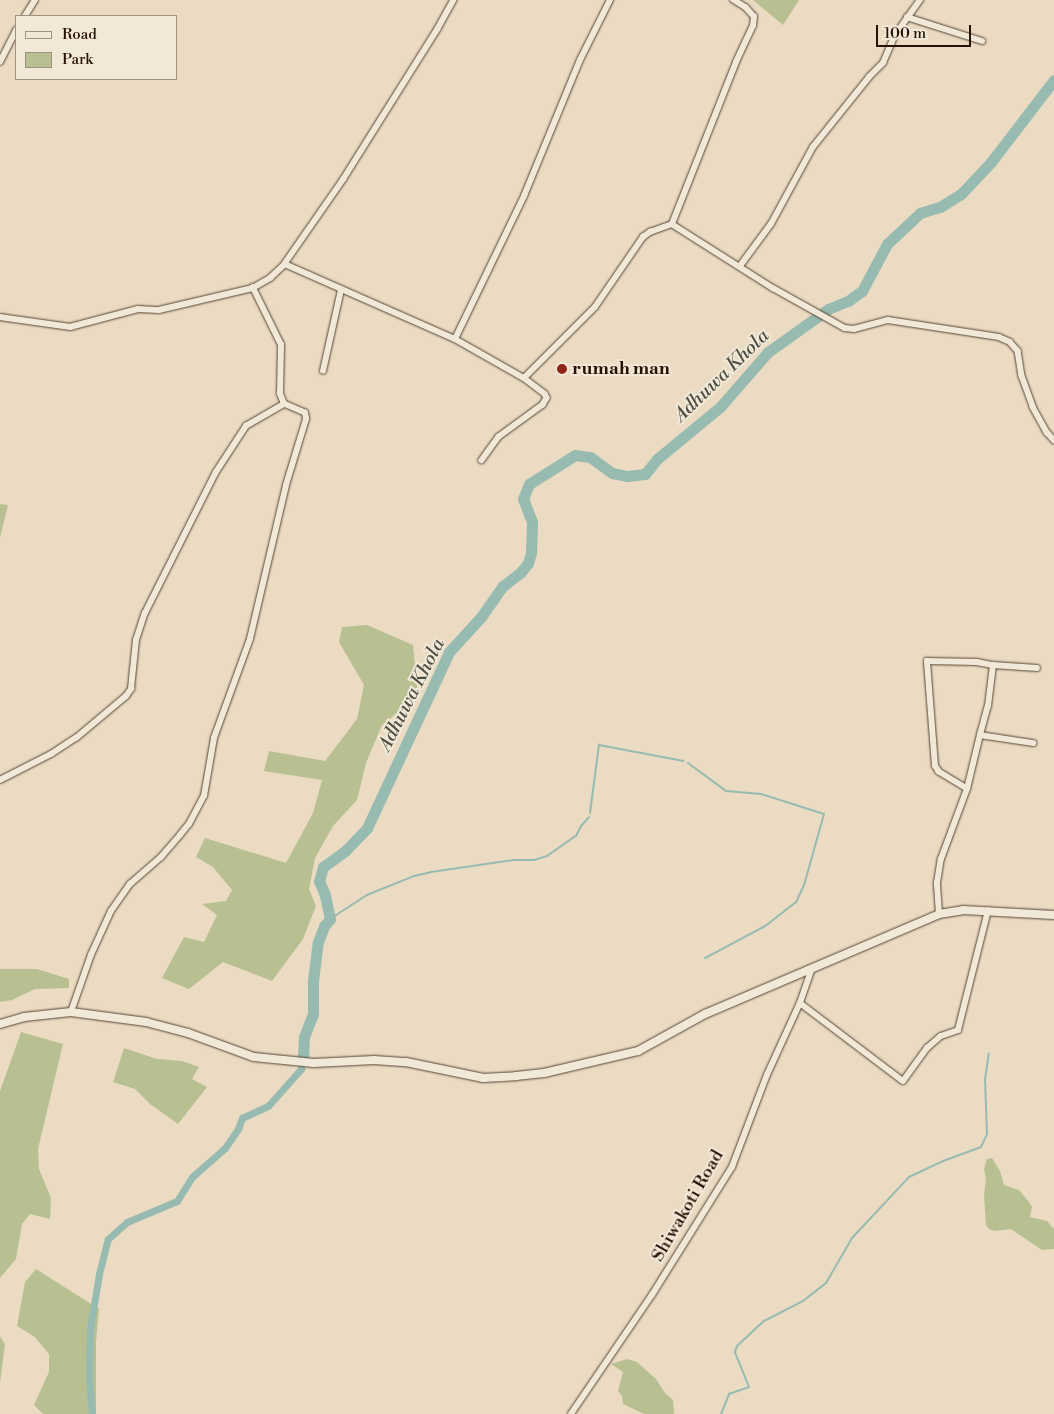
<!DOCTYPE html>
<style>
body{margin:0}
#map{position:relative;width:1054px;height:1414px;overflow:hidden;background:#eadbc2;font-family:"Libre Bodoni",serif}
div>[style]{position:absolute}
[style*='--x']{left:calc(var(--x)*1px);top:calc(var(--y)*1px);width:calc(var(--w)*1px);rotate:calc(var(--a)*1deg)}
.green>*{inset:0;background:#b8c092}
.stream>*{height:2px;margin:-1px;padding:0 1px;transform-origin:1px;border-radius:1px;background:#98bbb1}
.canal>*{height:7px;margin:-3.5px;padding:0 3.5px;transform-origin:3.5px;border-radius:3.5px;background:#98bbb1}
.river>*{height:11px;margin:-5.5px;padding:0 5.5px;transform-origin:5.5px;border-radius:5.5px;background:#98bbb1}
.roads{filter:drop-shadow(0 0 1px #574434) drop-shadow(0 0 1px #574434)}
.street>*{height:5.5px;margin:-2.75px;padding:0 2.75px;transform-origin:2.75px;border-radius:2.75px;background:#f1e8d7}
.secondary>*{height:8px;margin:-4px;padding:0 4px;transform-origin:4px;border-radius:4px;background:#f1e8d7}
.dots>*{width:14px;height:14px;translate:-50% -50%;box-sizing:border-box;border:2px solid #f1e8d7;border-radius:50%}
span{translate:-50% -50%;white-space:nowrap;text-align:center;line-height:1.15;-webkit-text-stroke:4px #f1e8d7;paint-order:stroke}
.poi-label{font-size:18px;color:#261205;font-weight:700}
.left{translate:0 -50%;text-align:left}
.street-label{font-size:18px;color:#261205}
.water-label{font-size:19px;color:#4e4d41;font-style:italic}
.legend{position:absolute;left:15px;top:15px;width:162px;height:65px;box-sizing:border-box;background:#f1e8d7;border:1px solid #a09283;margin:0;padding:6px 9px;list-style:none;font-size:15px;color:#261205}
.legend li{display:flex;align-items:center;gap:10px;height:25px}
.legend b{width:25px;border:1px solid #a09283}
.scale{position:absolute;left:876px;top:25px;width:95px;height:22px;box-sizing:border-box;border:2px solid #261205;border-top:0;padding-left:6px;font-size:15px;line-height:18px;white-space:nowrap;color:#261205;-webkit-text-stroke:4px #f1e8d7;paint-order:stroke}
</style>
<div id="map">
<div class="green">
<i style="clip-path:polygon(753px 0,799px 0,783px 25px)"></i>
<i style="clip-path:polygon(0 504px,8px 505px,0 538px)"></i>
<i style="clip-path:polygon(367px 625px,413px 645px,418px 696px,382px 725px,366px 763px,357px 800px,333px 826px,315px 858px,309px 889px,316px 906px,303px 939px,272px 981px,223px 962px,189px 989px,162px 978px,184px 937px,204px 942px,217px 915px,202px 904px,226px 901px,232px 890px,213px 867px,196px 857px,205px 838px,286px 863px,313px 813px,322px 780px,264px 771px,269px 751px,325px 761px,357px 719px,364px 685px,339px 642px,342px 627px)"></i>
<i style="clip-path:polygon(0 969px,37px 969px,69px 979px,69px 988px,35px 989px,12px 1000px,0 1002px)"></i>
<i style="clip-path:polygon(21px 1032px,63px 1044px,38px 1149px,39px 1169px,51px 1198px,50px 1219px,30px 1214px,22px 1224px,16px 1259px,0 1278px,0 1091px)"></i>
<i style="clip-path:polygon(124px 1048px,157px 1059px,182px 1061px,199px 1067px,192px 1079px,207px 1087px,178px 1124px,150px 1104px,135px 1089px,113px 1082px)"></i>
<i style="clip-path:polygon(992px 1158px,1000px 1171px,1004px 1185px,1019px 1190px,1029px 1202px,1032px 1207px,1030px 1217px,1047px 1221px,1054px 1229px,1054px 1249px,1042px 1250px,1011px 1229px,994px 1231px,989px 1229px,986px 1225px,984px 1196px,986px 1179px,984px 1169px,987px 1159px)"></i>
<i style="clip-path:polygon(36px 1269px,99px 1309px,96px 1342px,96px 1414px,43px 1414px,34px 1405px,49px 1372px,49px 1354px,35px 1337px,17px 1326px,25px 1282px)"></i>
<i style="clip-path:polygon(0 1336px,5px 1344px,0 1383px)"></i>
<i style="clip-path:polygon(627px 1359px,637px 1362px,656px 1379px,665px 1393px,673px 1400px,674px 1414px,644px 1414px,623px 1404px,622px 1396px,618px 1391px,623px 1372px,611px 1364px)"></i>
</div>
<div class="stream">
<i style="--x:688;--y:763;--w:47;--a:36.4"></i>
<i style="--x:726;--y:791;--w:35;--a:5"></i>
<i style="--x:761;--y:794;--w:66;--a:17.6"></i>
<i style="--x:824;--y:814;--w:74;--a:105.7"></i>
<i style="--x:804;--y:885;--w:19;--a:115"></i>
<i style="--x:796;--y:902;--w:39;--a:142"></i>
<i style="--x:765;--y:926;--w:68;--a:151.9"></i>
<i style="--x:590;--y:813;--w:69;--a:-82.5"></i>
<i style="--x:599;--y:745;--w:86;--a:10.7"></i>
<i style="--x:330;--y:919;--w:44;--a:-33"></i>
<i style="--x:367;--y:895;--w:51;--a:-22"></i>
<i style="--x:414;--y:876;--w:17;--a:-13"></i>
<i style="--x:431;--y:872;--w:83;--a:-8.3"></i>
<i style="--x:513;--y:860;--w:21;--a:0"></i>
<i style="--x:534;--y:860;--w:14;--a:-17"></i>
<i style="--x:547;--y:856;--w:35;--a:-35"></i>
<i style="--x:576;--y:836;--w:11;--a:-63"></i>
<i style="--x:581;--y:826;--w:12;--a:-48"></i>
<i style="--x:721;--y:1414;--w:22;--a:-68"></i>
<i style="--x:729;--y:1394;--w:21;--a:-19"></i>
<i style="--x:749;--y:1387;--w:38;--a:-112"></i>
<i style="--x:735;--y:1352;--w:6;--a:-72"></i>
<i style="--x:737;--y:1346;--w:37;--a:-43"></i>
<i style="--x:764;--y:1321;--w:44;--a:-27.1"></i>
<i style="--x:803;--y:1301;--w:29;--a:-38"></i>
<i style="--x:826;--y:1283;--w:52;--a:-60"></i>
<i style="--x:852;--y:1238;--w:83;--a:-46.9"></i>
<i style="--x:909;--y:1177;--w:38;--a:-25"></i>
<i style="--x:943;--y:1161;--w:40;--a:-20.2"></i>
<i style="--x:981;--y:1147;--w:14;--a:-65"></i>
<i style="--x:987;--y:1134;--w:54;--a:-92.1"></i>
<i style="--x:985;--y:1080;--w:27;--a:-82"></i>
</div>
<div class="canal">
<i style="--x:92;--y:1414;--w:35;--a:-95"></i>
<i style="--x:89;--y:1379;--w:51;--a:-88.9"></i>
<i style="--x:90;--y:1328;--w:55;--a:-80.5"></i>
<i style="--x:99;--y:1274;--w:36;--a:-76"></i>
<i style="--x:108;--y:1239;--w:25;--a:-42"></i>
<i style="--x:127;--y:1222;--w:54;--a:-22.8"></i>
<i style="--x:177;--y:1201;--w:28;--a:-58"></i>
<i style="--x:192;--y:1177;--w:44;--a:-41.3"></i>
<i style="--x:225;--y:1148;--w:23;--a:-56"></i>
<i style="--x:238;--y:1129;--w:12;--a:-70"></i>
<i style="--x:242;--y:1118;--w:29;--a:-25"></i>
<i style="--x:268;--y:1106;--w:50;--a:-48.3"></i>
</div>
<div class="river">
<i style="--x:303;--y:1056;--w:19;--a:-87"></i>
<i style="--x:304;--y:1037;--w:25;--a:-69"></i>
<i style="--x:313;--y:1014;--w:33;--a:-90"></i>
<i style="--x:313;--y:981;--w:39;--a:-83"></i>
<i style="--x:318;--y:942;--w:17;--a:-69"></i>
<i style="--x:324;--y:926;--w:9;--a:-49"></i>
<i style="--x:330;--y:919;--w:25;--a:-102"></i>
<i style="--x:325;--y:895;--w:15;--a:-113"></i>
<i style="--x:319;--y:881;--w:15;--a:-74"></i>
<i style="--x:323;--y:867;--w:27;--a:-36"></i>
<i style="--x:345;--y:851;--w:32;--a:-46"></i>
<i style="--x:367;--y:828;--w:194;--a:-65"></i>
<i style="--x:449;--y:652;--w:47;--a:-47.6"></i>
<i style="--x:481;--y:617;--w:38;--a:-55"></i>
<i style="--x:503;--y:586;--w:23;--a:-38"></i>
<i style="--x:521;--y:572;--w:11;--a:-52"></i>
<i style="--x:528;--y:563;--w:10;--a:-73"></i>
<i style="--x:531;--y:553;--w:31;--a:-88"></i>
<i style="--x:532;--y:522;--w:25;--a:-111"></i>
<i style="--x:523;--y:499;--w:16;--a:-68"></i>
<i style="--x:529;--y:484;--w:54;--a:-32.2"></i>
<i style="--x:575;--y:455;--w:15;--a:8"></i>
<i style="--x:590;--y:457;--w:27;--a:36"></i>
<i style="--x:612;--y:473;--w:16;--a:11"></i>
<i style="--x:628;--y:476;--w:17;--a:-7"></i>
<i style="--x:645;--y:474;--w:19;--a:-51"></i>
<i style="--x:657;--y:459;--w:82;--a:-39.5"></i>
<i style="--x:720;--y:407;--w:73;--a:-48.9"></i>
<i style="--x:768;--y:352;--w:74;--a:-35.6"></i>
<i style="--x:828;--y:309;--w:22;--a:-22"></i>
<i style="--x:848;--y:301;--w:17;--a:-36"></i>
<i style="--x:862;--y:291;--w:53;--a:-62"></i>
<i style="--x:887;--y:244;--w:45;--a:-43.2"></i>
<i style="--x:920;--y:213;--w:21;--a:-17"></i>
<i style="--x:940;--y:207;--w:25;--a:-32"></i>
<i style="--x:961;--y:194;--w:44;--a:-46.8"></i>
<i style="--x:991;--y:162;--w:103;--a:-52.5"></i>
</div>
<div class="roads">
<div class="street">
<i style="--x:454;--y:0;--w:33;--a:119"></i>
<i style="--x:438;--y:29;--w:177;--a:122.1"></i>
<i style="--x:344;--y:179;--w:103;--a:124.8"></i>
<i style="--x:285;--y:264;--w:186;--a:23.8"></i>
<i style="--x:455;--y:339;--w:79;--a:29.5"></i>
<i style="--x:524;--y:378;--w:26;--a:37"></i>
<i style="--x:545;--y:394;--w:4;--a:63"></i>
<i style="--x:547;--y:398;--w:8;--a:120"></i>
<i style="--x:543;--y:405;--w:54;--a:144"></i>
<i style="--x:499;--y:437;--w:29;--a:126"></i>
<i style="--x:25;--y:16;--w:19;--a:-58"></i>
<i style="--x:907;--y:17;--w:79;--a:17.7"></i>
<i style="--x:0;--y:62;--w:36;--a:-63"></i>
<i style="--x:672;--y:224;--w:120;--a:32.4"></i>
<i style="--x:773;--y:288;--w:82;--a:29.1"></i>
<i style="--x:845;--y:328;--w:9;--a:6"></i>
<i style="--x:854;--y:329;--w:35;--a:-15"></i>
<i style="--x:888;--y:320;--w:112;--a:8.7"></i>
<i style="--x:999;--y:337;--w:12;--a:24"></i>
<i style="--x:1010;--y:342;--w:12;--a:48"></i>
<i style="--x:1018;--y:351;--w:25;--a:81"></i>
<i style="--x:1022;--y:376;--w:33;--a:70"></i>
<i style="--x:1033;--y:407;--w:29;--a:61"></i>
<i style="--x:1047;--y:432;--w:11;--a:49"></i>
<i style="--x:740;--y:266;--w:52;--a:-53.6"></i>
<i style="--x:771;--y:224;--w:88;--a:-61.4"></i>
<i style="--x:813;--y:147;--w:90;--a:-51.3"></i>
<i style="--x:869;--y:77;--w:20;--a:-45"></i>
<i style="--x:883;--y:63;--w:30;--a:-67"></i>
<i style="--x:895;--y:35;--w:43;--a:-54.5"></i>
<i style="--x:0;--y:317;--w:71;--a:8.1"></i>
<i style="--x:70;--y:327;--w:70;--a:-14.8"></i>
<i style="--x:138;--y:309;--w:21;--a:3"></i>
<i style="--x:159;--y:310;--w:97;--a:-13.2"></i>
<i style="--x:253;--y:288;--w:20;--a:-30"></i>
<i style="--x:270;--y:278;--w:21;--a:-43"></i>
<i style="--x:455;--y:339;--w:159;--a:-64.2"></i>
<i style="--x:524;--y:196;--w:147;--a:-67.6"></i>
<i style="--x:580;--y:60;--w:67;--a:-63.4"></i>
<i style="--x:323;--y:371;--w:83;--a:-77.5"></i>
<i style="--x:524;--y:378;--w:100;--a:-45"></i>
<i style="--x:595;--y:307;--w:85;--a:-55.6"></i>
<i style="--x:643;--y:237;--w:9;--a:-36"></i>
<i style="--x:650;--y:232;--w:23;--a:-20"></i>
<i style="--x:672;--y:224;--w:174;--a:-68.4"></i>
<i style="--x:736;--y:62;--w:40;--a:-65"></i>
<i style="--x:753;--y:26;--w:9;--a:-84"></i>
<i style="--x:754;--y:17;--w:12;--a:-132"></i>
<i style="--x:746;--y:8;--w:15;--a:-148"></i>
<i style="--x:980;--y:735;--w:30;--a:-75"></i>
<i style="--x:988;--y:706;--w:41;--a:-83"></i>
<i style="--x:993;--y:665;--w:44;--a:3.9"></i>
<i style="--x:0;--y:780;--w:57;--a:-27"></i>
<i style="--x:51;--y:754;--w:30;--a:-33"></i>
<i style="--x:76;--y:738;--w:65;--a:-40"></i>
<i style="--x:126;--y:696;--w:9;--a:-54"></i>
<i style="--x:131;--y:689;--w:49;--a:-84.2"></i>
<i style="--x:136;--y:640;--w:28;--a:-72"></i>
<i style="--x:145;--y:613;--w:158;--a:-63.3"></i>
<i style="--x:216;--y:472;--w:55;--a:-56.9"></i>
<i style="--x:246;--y:426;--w:44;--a:-30.1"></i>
<i style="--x:967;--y:789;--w:33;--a:-149"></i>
<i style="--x:939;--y:772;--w:7;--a:-124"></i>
<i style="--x:935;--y:766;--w:105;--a:-94.4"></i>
<i style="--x:927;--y:661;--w:50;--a:1.1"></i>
<i style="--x:977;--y:662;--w:16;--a:11"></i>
<i style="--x:939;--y:914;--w:31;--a:-94"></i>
<i style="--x:937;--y:883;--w:24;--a:-81"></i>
<i style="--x:941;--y:859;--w:75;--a:-69.6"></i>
<i style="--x:967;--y:789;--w:56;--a:-76.5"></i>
<i style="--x:980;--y:735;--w:54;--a:8.6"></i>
<i style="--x:800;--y:1003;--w:129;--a:37.1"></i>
<i style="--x:903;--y:1081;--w:41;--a:-54"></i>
<i style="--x:927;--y:1048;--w:18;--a:-41"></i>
<i style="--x:941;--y:1036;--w:18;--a:-19"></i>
<i style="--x:958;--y:1030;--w:123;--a:-75.9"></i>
<i style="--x:71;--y:1012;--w:60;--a:-70.7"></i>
<i style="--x:91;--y:955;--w:48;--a:-65.6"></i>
<i style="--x:111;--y:911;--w:33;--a:-55"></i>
<i style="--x:130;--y:884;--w:41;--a:-41.1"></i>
<i style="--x:161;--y:857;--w:29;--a:-49"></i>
<i style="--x:180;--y:835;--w:14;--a:-51"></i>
<i style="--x:189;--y:824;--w:32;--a:-62"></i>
<i style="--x:204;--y:796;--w:59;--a:-80.2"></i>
<i style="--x:214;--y:738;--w:105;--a:-70"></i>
<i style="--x:250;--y:639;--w:158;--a:-76.8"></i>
<i style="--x:286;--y:485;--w:69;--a:-73.1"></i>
<i style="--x:306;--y:419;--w:6;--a:-99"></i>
<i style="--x:305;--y:413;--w:23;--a:-157"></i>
<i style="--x:284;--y:404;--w:11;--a:-112"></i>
<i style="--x:280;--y:394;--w:49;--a:-88.8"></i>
<i style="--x:281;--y:345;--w:64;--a:-116.2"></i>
<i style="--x:571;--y:1414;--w:144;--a:-55.8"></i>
<i style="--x:652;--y:1295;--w:151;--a:-58"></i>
<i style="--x:732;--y:1167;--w:98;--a:-69.2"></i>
<i style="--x:767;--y:1075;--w:79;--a:-65.4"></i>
<i style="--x:800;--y:1003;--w:36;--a:-71"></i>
</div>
<div class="secondary">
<i style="--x:0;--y:1024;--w:25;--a:-16"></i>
<i style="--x:24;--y:1017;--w:47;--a:-6.1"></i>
<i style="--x:71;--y:1012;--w:76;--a:7.6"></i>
<i style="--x:146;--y:1022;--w:43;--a:14.7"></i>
<i style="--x:188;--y:1033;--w:70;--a:20"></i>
<i style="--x:254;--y:1057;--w:60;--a:5.7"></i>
<i style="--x:314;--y:1063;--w:60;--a:-2.9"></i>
<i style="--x:374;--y:1060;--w:32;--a:4"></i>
<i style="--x:406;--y:1062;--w:79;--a:11.7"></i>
<i style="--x:483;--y:1078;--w:33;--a:-3"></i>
<i style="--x:516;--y:1076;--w:28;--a:-6"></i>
<i style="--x:544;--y:1073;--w:97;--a:-13.2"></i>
<i style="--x:638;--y:1051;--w:77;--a:-28.9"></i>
<i style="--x:705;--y:1014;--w:254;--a:-23.1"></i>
<i style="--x:939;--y:914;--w:24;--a:-9"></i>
<i style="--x:963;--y:910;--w:91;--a:3.1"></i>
</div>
</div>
<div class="dots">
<i style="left:562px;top:369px;background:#8f2418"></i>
</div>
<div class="poi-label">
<span class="left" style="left:572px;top:369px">rumah man</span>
</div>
<div class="street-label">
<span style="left:688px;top:1206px;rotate:-60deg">Shiwakoti Road</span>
</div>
<div class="water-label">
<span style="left:722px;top:376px;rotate:-44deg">Adhuwa Khola</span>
<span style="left:412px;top:695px;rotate:-63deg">Adhuwa Khola</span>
</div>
<ul class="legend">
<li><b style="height:6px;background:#f1e8d7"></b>Road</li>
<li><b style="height:14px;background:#b8c092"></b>Park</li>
</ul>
<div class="scale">100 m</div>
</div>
